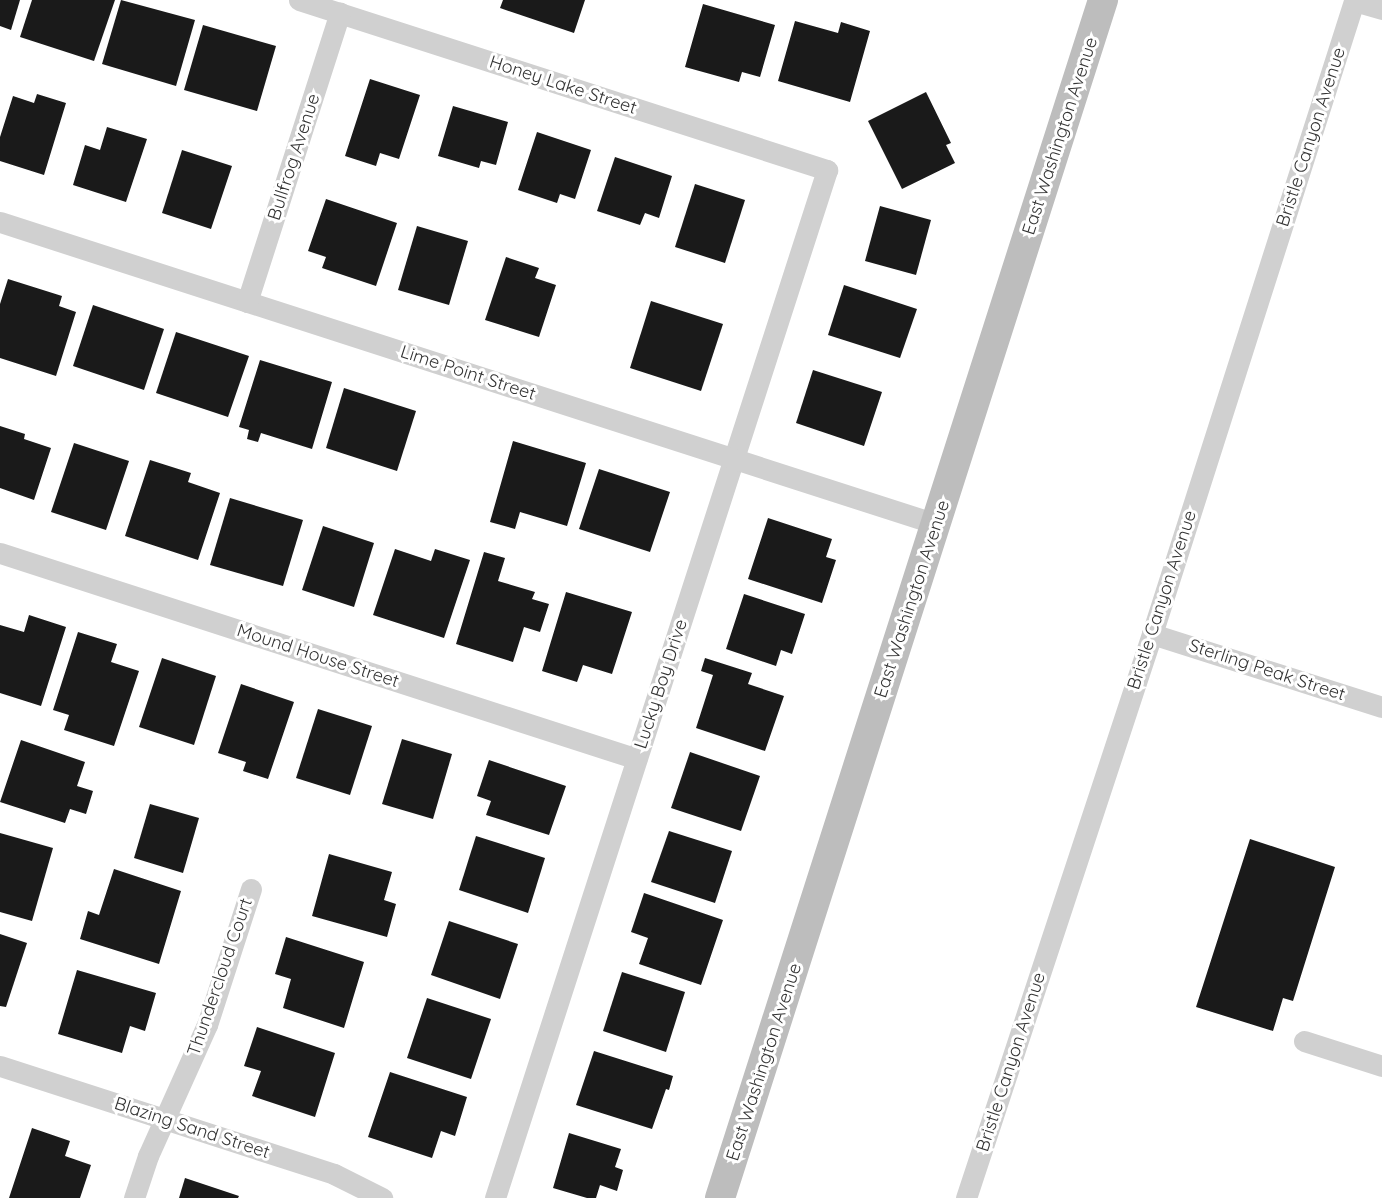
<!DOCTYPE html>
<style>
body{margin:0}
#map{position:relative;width:1382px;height:1198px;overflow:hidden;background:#fff;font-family:Quicksand,sans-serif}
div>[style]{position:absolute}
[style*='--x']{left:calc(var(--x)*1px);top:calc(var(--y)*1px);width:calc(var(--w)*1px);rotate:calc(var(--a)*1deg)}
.building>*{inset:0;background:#1a1a1a}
.minor>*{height:21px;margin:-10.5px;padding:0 10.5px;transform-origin:10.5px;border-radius:10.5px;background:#d0d0d0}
.secondary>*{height:30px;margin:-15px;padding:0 15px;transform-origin:15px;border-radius:15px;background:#bdbdbd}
span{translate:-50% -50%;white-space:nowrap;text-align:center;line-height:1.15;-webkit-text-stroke:6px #fff;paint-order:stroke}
.street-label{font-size:18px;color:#333}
</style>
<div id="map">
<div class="building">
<i style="clip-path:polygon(0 0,20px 0,11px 30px,0 26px)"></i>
<i style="clip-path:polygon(32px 0,115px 0,94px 61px,20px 37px)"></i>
<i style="clip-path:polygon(121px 0,195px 20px,176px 86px,102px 64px)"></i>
<i style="clip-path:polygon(503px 0,585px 0,574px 33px,500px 8px)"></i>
<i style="clip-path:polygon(703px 4px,775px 25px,760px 77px,742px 72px,739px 82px,685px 67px)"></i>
<i style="clip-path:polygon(795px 21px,838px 33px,841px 22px,870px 31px,850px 102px,778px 81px)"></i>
<i style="clip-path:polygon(203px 25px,276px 46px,257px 111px,184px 90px)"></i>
<i style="clip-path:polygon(370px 79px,420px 95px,399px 159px,380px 153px,376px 166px,345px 156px)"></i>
<i style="clip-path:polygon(926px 92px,951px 143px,946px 145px,955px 163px,902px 189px,868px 121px)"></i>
<i style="clip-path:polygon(37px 94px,66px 103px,44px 175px,0 161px,0 137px,13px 96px,34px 103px)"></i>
<i style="clip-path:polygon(453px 106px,508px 122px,496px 165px,481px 161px,479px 168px,438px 156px)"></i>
<i style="clip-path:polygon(107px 127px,147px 139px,126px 202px,73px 185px,85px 145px,100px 150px)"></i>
<i style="clip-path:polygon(537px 132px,591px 150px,575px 199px,560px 194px,557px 203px,518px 190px)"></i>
<i style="clip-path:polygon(182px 150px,232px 166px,211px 229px,162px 213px)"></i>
<i style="clip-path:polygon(615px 157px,672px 176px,659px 218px,645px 213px,640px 225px,597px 211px)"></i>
<i style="clip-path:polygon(695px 184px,745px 200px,725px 263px,675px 247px)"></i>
<i style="clip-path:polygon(326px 199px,397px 223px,376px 286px,322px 268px,326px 257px,308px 251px)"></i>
<i style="clip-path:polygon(880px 206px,931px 220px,916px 275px,865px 261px)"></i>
<i style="clip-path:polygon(417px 226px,468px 241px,449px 305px,398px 290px)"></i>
<i style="clip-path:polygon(506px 257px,539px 268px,535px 278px,556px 285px,539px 337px,485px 320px)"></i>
<i style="clip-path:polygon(8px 279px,62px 296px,59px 306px,76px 312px,56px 376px,0 358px,0 304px)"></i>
<i style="clip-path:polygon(844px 285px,917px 309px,900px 358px,828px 335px)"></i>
<i style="clip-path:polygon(651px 301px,723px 324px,701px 391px,630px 368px)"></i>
<i style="clip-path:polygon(93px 305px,164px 329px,144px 390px,73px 366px)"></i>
<i style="clip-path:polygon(176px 332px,249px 356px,228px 417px,156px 393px)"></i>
<i style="clip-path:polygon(260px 360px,332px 382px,312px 449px,261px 433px,258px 442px,247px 439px,249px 430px,239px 427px)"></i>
<i style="clip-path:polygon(813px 370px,882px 392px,864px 446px,796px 423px)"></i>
<i style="clip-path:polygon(344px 388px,416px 411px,397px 471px,326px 448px)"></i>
<i style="clip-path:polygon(0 426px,25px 434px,24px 439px,51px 448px,34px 500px,0 488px)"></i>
<i style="clip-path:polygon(513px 441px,586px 463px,567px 526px,520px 512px,515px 529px,490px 522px)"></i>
<i style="clip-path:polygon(74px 443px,129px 461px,106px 530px,51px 512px)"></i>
<i style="clip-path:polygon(150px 460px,191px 473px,188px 482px,220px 493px,198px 560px,125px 536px)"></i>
<i style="clip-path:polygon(599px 469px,670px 492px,650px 552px,579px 529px)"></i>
<i style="clip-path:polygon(230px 498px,303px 520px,283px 586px,210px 565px)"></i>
<i style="clip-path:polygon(768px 518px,832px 539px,826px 557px,836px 560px,822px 603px,748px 579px)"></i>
<i style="clip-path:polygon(323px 526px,374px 543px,354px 607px,302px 590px)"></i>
<i style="clip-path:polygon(395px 549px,431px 561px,435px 549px,470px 560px,444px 638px,373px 615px)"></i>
<i style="clip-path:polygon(484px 552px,505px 558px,498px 581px,535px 592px,532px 599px,549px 604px,540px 632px,524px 627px,513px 662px,456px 644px)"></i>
<i style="clip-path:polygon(566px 592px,632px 612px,612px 674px,583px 665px,577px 682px,542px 671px)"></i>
<i style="clip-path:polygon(744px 594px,805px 614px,792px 654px,781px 650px,776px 666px,726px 649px)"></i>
<i style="clip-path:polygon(29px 615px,66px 627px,41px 706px,0 693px,0 625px,24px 632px)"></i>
<i style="clip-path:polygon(78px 632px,117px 644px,111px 662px,139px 671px,114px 746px,64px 730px,69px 715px,53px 710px)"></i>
<i style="clip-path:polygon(162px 658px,216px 676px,194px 745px,139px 727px)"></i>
<i style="clip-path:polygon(705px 658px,752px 673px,748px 684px,784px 696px,765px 751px,696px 728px,713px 675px,701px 671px)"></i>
<i style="clip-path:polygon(241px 684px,294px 702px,268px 779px,243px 771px,246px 762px,218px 753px)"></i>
<i style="clip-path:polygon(318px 709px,372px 726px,350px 795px,296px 778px)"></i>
<i style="clip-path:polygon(402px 739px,452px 754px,433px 819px,382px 804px)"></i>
<i style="clip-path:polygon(21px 740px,85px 762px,77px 786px,93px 791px,86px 814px,70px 809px,65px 823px,0 802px)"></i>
<i style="clip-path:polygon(690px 752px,760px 776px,741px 831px,671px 808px)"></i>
<i style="clip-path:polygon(489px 760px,566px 786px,549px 835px,486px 815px,491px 801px,477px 796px)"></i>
<i style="clip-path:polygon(150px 804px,199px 818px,183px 873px,134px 858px)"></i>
<i style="clip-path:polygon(669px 831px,732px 851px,715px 903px,651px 882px)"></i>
<i style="clip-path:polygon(0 833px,53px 848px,32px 921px,0 912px)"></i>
<i style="clip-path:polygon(476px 836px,545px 858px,528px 913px,459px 890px)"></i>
<i style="clip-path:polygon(1250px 839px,1335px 867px,1293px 1001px,1283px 998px,1273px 1031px,1196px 1007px)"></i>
<i style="clip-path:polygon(329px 854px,392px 872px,384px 900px,396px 904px,387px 937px,312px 916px)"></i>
<i style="clip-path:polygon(114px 869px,181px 891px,159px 964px,80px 939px,88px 911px,99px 915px)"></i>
<i style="clip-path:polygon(644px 893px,723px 920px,701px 985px,639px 964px,648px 938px,631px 932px)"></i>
<i style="clip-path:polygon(449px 921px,518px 944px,500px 999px,431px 975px)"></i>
<i style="clip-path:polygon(0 934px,27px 943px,6px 1007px,0 1006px)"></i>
<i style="clip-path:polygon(286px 937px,364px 962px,344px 1028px,283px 1008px,291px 979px,275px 974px)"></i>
<i style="clip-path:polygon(77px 970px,156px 993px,145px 1031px,130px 1026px,122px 1053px,58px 1034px)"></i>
<i style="clip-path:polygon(622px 972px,685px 992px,666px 1052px,603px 1031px)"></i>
<i style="clip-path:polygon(427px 998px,491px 1019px,471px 1079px,407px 1058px)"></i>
<i style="clip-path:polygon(257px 1027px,335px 1053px,315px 1117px,252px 1096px,261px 1071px,244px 1066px)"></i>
<i style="clip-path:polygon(594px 1051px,673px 1076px,669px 1090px,666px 1089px,652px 1129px,576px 1105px)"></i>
<i style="clip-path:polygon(390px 1072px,467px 1097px,455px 1136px,441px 1131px,432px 1158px,368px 1137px)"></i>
<i style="clip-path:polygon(32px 1128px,70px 1141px,65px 1156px,91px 1165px,80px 1198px,9px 1198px)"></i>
<i style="clip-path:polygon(569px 1133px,621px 1149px,615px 1167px,623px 1170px,617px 1191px,600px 1185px,596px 1198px,587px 1198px,553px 1188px)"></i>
<i style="clip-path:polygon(185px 1178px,239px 1196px,238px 1198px,179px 1198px)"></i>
</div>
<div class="minor">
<i style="--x:299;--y:0;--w:555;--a:17.85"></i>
<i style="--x:827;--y:170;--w:1080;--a:107.9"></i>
<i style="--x:0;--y:222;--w:984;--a:17.88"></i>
<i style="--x:247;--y:302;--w:304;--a:-72.2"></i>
<i style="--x:0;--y:553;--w:669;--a:17.92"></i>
<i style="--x:1152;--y:634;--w:241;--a:17.6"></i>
<i style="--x:1304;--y:1041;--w:82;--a:17.8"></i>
<i style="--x:0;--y:1066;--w:351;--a:17.9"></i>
<i style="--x:334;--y:1174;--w:54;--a:26.6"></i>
<i style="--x:134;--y:1198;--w:44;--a:-71.6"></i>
<i style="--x:148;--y:1156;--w:144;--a:-65.8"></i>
<i style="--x:207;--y:1025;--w:143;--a:-72.1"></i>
<i style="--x:966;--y:1198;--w:594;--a:-71.75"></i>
<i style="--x:1152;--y:634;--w:664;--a:-72.3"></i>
<i style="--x:1354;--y:1;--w:29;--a:16"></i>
</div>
<div class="secondary">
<i style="--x:720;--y:1198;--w:1258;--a:-72.27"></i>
</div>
<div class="street-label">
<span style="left:563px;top:85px;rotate:18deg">Honey Lake Street</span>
<span style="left:1060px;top:136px;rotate:-72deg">East Washington Avenue</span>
<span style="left:1311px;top:137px;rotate:-72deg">Bristle Canyon Avenue</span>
<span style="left:294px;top:157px;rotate:-72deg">Bullfrog Avenue</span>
<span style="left:468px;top:373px;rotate:18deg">Lime Point Street</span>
<span style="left:912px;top:599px;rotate:-72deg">East Washington Avenue</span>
<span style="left:1162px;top:600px;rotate:-72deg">Bristle Canyon Avenue</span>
<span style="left:318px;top:656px;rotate:18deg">Mound House Street</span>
<span style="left:1267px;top:670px;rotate:18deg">Sterling Peak Street</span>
<span style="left:661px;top:684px;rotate:-72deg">Lucky Boy Drive</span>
<span style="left:220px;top:977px;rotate:-71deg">Thundercloud Court</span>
<span style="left:764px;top:1062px;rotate:-72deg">East Washington Avenue</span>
<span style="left:1011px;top:1062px;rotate:-72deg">Bristle Canyon Avenue</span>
<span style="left:192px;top:1128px;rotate:18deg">Blazing Sand Street</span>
</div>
</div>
